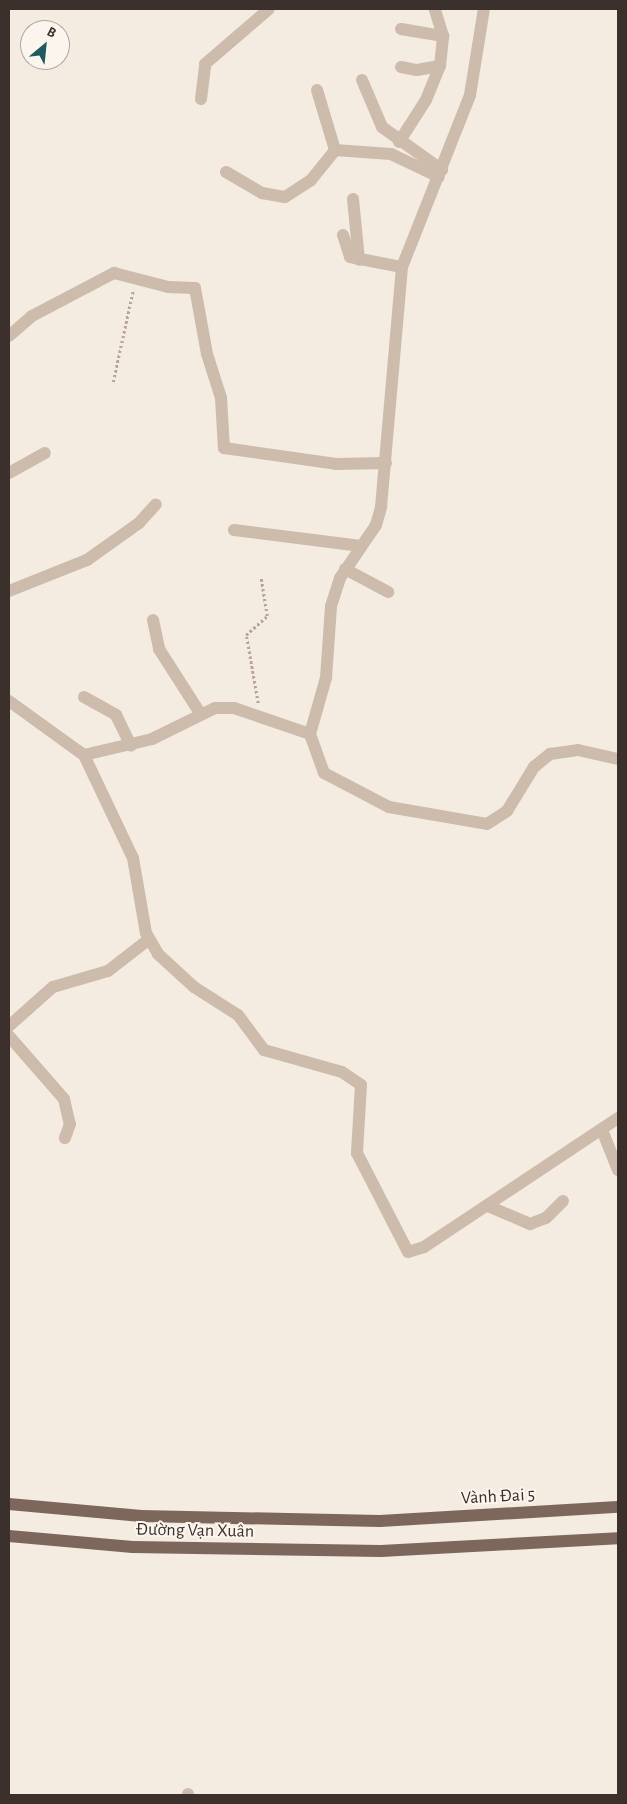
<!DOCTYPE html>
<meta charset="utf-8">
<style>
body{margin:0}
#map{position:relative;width:627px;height:1804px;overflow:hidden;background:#f4ebe1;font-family:"Alegreya Sans",sans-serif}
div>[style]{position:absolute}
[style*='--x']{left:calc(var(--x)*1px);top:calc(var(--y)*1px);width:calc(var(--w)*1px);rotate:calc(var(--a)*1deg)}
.path>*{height:2.5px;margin-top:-1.25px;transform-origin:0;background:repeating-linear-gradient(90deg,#b9a596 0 2.5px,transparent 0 5px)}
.minor>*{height:12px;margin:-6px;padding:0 6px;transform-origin:6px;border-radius:6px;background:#cdbbac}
.major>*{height:12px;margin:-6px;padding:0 6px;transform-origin:6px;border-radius:6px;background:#7d675c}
span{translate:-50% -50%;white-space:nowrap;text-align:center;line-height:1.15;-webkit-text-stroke:4px #fbf5ee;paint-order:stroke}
.street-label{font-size:18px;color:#3b302b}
.frame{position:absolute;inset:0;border:10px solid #3b302b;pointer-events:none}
.north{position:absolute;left:20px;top:20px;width:50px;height:50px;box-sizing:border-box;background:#fbf5ee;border:1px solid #aea6a0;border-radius:50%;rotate:28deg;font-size:14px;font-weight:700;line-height:20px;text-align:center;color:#3b302b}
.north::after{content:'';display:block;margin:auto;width:18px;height:22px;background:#1f5a5e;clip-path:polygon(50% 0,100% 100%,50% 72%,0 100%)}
</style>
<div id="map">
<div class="path">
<i style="--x:113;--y:382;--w:94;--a:-77.7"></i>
<i style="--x:258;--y:703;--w:69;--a:-100"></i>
<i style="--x:246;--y:635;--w:28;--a:-42"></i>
<i style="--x:267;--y:616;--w:38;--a:-99"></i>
</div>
<div class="minor">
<i style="--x:401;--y:29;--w:43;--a:9.5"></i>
<i style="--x:401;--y:67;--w:16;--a:11"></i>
<i style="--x:417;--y:70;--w:23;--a:-10"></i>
<i style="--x:362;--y:80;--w:51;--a:66.9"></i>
<i style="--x:382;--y:127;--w:74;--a:35.6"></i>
<i style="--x:317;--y:90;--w:63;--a:73.3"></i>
<i style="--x:335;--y:150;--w:56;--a:4.1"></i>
<i style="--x:391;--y:154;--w:53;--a:25.6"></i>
<i style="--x:201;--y:99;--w:35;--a:-83"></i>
<i style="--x:205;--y:64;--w:84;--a:-40.7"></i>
<i style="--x:399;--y:142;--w:50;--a:-57.3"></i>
<i style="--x:426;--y:100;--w:37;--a:-68"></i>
<i style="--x:440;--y:66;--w:30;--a:-84"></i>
<i style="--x:443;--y:36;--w:28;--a:-107"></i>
<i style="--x:226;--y:172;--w:42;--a:30.3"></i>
<i style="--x:262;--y:193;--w:23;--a:10"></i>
<i style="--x:285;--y:197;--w:31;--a:-33"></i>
<i style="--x:311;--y:180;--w:38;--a:-51"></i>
<i style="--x:353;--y:199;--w:61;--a:84.4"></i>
<i style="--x:343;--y:235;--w:23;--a:72"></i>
<i style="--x:350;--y:257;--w:53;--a:10.9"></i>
<i style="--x:9;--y:336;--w:30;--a:-41"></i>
<i style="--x:32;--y:316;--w:93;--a:-27.7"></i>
<i style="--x:114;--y:273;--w:56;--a:14.5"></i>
<i style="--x:168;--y:287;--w:27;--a:2"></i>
<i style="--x:195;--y:288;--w:67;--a:79.7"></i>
<i style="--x:207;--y:354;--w:46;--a:72.3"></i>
<i style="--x:221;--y:398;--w:50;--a:86.6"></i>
<i style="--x:224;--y:448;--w:113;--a:8.1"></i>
<i style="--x:336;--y:464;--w:50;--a:-1.1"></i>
<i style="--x:9;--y:473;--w:41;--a:-29.1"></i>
<i style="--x:234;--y:530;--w:128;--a:7.2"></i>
<i style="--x:345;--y:569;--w:49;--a:28.1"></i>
<i style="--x:9;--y:591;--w:84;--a:-21.7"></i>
<i style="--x:87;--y:560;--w:64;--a:-35.4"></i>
<i style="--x:139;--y:523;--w:25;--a:-48"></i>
<i style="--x:153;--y:620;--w:30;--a:78"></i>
<i style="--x:159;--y:649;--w:76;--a:57.4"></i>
<i style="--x:84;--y:697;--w:37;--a:29"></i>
<i style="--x:116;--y:715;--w:34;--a:64"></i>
<i style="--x:9;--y:701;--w:92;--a:35.8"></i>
<i style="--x:84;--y:755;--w:114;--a:64.6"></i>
<i style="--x:133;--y:858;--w:76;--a:80.2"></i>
<i style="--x:146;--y:933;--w:24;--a:60"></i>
<i style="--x:158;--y:954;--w:49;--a:42.5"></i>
<i style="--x:194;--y:987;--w:52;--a:32.5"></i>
<i style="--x:238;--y:1015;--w:44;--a:53.4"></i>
<i style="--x:264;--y:1050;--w:81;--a:15.8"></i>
<i style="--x:342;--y:1072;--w:23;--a:34"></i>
<i style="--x:361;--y:1085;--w:68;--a:93.4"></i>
<i style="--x:357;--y:1153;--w:111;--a:62.7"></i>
<i style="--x:408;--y:1252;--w:17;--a:-17"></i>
<i style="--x:424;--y:1247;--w:233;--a:-33.6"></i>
<i style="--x:310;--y:734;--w:58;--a:-74.1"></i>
<i style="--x:326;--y:678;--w:72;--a:-86"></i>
<i style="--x:331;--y:606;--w:29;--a:-72"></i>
<i style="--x:340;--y:578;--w:64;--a:-55.8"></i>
<i style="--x:376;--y:525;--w:19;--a:-74"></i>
<i style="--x:381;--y:507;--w:241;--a:-85"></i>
<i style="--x:402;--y:267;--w:185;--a:-68.4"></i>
<i style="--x:470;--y:95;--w:87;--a:-80.8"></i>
<i style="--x:84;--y:755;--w:70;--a:-13.2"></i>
<i style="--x:152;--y:739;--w:70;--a:-26.2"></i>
<i style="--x:215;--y:708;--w:19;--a:0"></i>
<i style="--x:234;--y:708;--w:80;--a:18.9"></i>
<i style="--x:310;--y:734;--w:41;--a:70.3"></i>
<i style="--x:324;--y:773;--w:73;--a:27.6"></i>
<i style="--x:389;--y:807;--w:99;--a:9.8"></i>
<i style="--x:487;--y:824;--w:24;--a:-33"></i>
<i style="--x:507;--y:811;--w:52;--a:-58.5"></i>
<i style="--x:534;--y:767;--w:21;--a:-39"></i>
<i style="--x:550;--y:754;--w:28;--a:-8"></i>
<i style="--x:578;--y:750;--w:41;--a:12.7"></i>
<i style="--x:9;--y:1026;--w:59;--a:-41.6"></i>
<i style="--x:53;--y:987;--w:57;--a:-16.2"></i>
<i style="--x:108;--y:971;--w:51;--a:-37.8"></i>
<i style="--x:9;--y:1036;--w:84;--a:48.9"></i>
<i style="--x:64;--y:1099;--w:26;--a:77"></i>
<i style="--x:70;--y:1124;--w:15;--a:110"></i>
<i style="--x:602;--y:1130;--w:43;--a:68.2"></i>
<i style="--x:488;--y:1206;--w:46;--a:23.2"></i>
<i style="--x:530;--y:1224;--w:17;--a:-21"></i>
<i style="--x:546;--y:1218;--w:24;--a:-45"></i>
<i style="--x:188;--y:1795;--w:1;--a:-90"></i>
</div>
<div class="major">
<i style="--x:9;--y:1504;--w:133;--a:5.2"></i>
<i style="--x:141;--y:1516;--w:239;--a:1.2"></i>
<i style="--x:380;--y:1521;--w:238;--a:-3.4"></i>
<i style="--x:9;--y:1536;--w:124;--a:5.1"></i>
<i style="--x:133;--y:1547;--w:248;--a:0.9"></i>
<i style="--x:381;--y:1551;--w:237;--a:-3.1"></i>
</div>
<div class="street-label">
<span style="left:498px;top:1497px;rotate:-3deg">Vành Đai 5</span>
<span style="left:195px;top:1531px;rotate:1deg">Đường Vạn Xuân</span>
</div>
<div class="frame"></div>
<div class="north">B</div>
</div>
